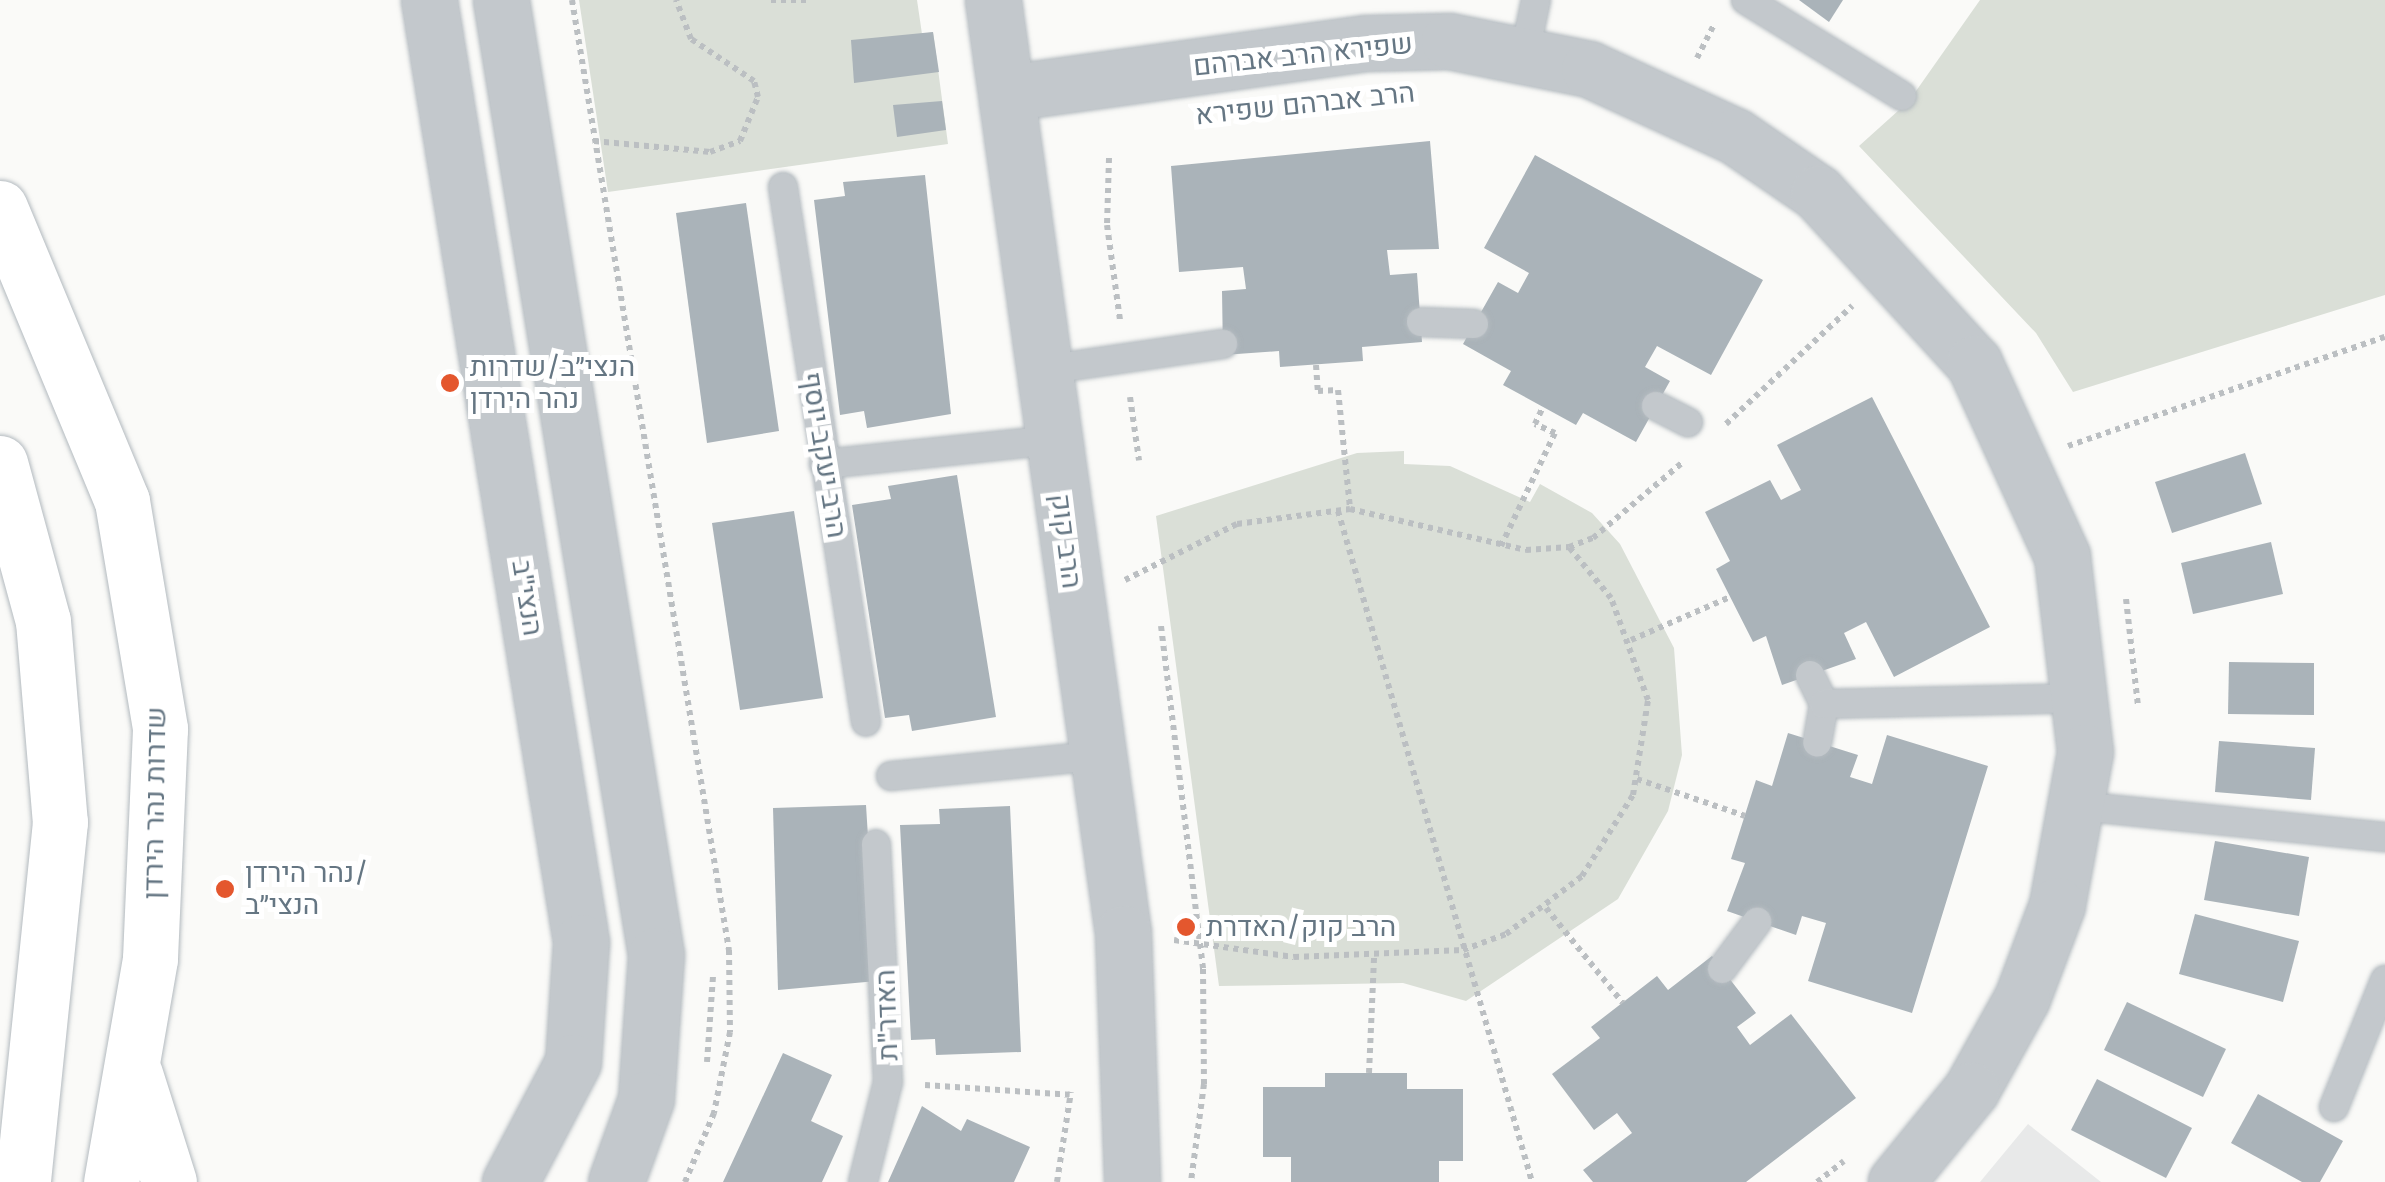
<!DOCTYPE html>
<meta charset="utf-8">
<style>
body{margin:0}
#map{position:relative;width:2385px;height:1182px;overflow:hidden;background:#fafaf8;font-family:"Fira Sans",Heebo,sans-serif}
div>[style]{position:absolute}
[style*='--x']{left:calc(var(--x)*1px);top:calc(var(--y)*1px);width:calc(var(--w)*1px);rotate:calc(var(--a)*1deg)}
.built>*{inset:0;background:#e8e9e9}
.green>*{inset:0;background:#dadfd7}
.building>*{inset:0;background:#aab3b9}
.path>*{height:6px;margin-top:-3px;transform-origin:0;background:repeating-linear-gradient(90deg,#bbbfc2 0 5px,transparent 0 10px)}
.roads{filter:drop-shadow(0 0 2px #b3babf) drop-shadow(0 0 2px #b3babf)}
.service>*{height:28px;margin:-14px;padding:0 14px;transform-origin:14px;border-radius:14px;background:#c3c8cc}
.minor>*{height:55px;margin:-27.5px;padding:0 27.5px;transform-origin:27.5px;border-radius:27.5px;background:#c3c8cc}
.tertiary>*{height:55px;margin:-27.5px;padding:0 27.5px;transform-origin:27.5px;border-radius:27.5px;background:#c3c8cc}
.secondary>*{height:55px;margin:-27.5px;padding:0 27.5px;transform-origin:27.5px;border-radius:27.5px;background:#fff}
.dots>*{width:28px;height:28px;translate:-50% -50%;box-sizing:border-box;border:5px solid #fff;border-radius:50%}
span{translate:-50% -50%;white-space:nowrap;text-align:center;line-height:1.15;-webkit-text-stroke:10px #fff;paint-order:stroke}
.street-label{font-size:28px;color:#657683}
.poi-label{font-size:28px;color:#657683}
.left{translate:0 -50%;text-align:left}
</style>
<div id="map">
<div class="built">
<i style="clip-path:polygon(2028px 1124px,2101px 1182px,1980px 1182px)"></i>
</div>
<div class="green">
<i style="clip-path:polygon(579px 0,917px 0,922px 34px,933px 32px,948px 144px,608px 192px)"></i>
<i style="clip-path:polygon(1980px 0,2385px 0,2385px 295px,2073px 392px,2036px 333px,1859px 146px,1909px 101px)"></i>
<i style="clip-path:polygon(1404px 451px,1404px 464px,1450px 466px,1530px 502px,1540px 484px,1592px 513px,1620px 544px,1674px 648px,1682px 755px,1668px 811px,1618px 899px,1466px 1001px,1403px 983px,1219px 986px,1156px 516px,1357px 453px)"></i>
</div>
<div class="building">
<i style="clip-path:polygon(1799px 0,1843px 0,1829px 22px)"></i>
<i style="clip-path:polygon(933px 32px,939px 72px,854px 83px,851px 40px)"></i>
<i style="clip-path:polygon(942px 101px,946px 130px,897px 137px,893px 105px)"></i>
<i style="clip-path:polygon(1430px 141px,1439px 249px,1387px 250px,1390px 275px,1417px 273px,1422px 342px,1362px 347px,1363px 361px,1280px 367px,1279px 351px,1223px 355px,1222px 291px,1246px 289px,1243px 267px,1179px 272px,1171px 166px)"></i>
<i style="clip-path:polygon(1535px 155px,1763px 280px,1711px 375px,1657px 346px,1645px 367px,1670px 381px,1636px 442px,1583px 413px,1576px 425px,1503px 385px,1511px 371px,1463px 344px,1498px 282px,1518px 293px,1529px 273px,1484px 248px)"></i>
<i style="clip-path:polygon(925px 175px,951px 414px,867px 428px,864px 411px,840px 415px,814px 200px,845px 196px,843px 182px)"></i>
<i style="clip-path:polygon(746px 203px,779px 431px,707px 443px,676px 213px)"></i>
<i style="clip-path:polygon(1872px 397px,1990px 627px,1894px 677px,1866px 622px,1844px 633px,1856px 659px,1782px 685px,1766px 636px,1753px 642px,1716px 569px,1730px 561px,1705px 512px,1770px 480px,1781px 500px,1801px 490px,1777px 445px)"></i>
<i style="clip-path:polygon(2245px 453px,2262px 504px,2172px 533px,2155px 482px)"></i>
<i style="clip-path:polygon(957px 475px,996px 717px,912px 731px,909px 715px,885px 718px,852px 505px,891px 499px,888px 486px)"></i>
<i style="clip-path:polygon(794px 511px,823px 698px,740px 710px,712px 523px)"></i>
<i style="clip-path:polygon(2271px 542px,2283px 594px,2193px 614px,2181px 563px)"></i>
<i style="clip-path:polygon(2229px 662px,2314px 663px,2314px 715px,2228px 714px)"></i>
<i style="clip-path:polygon(1788px 733px,1858px 755px,1850px 777px,1872px 784px,1887px 735px,1988px 766px,1912px 1013px,1808px 981px,1826px 923px,1802px 916px,1796px 935px,1727px 911px,1745px 863px,1731px 859px,1756px 780px,1772px 786px)"></i>
<i style="clip-path:polygon(2219px 741px,2315px 748px,2311px 800px,2215px 792px)"></i>
<i style="clip-path:polygon(866px 805px,877px 981px,778px 990px,773px 808px)"></i>
<i style="clip-path:polygon(1010px 806px,1021px 1052px,936px 1055px,935px 1039px,911px 1040px,900px 825px,940px 824px,939px 809px)"></i>
<i style="clip-path:polygon(2215px 841px,2309px 857px,2299px 916px,2204px 900px)"></i>
<i style="clip-path:polygon(2195px 914px,2299px 941px,2283px 1002px,2179px 974px)"></i>
<i style="clip-path:polygon(1712px 956px,1756px 1013px,1737px 1027px,1750px 1045px,1791px 1014px,1856px 1098px,1746px 1182px,1593px 1182px,1583px 1170px,1632px 1133px,1617px 1113px,1594px 1130px,1552px 1074px,1600px 1038px,1591px 1027px,1657px 976px,1668px 990px)"></i>
<i style="clip-path:polygon(2127px 1002px,2226px 1049px,2203px 1097px,2104px 1050px)"></i>
<i style="clip-path:polygon(783px 1053px,832px 1075px,811px 1121px,843px 1136px,822px 1182px,723px 1182px)"></i>
<i style="clip-path:polygon(1325px 1073px,1407px 1073px,1407px 1089px,1463px 1089px,1463px 1161px,1439px 1161px,1439px 1182px,1291px 1182px,1291px 1157px,1263px 1157px,1263px 1087px,1325px 1087px)"></i>
<i style="clip-path:polygon(2097px 1079px,2192px 1128px,2166px 1178px,2071px 1130px)"></i>
<i style="clip-path:polygon(2258px 1094px,2343px 1141px,2320px 1182px,2302px 1182px,2231px 1143px)"></i>
<i style="clip-path:polygon(922px 1106px,961px 1131px,967px 1119px,1030px 1147px,1014px 1182px,888px 1182px)"></i>
</div>
<div class="path">
<i style="--x:572;--y:0;--w:963;--a:80.62"></i>
<i style="--x:729;--y:950;--w:82;--a:89.3"></i>
<i style="--x:730;--y:1032;--w:83;--a:101.2"></i>
<i style="--x:714;--y:1113;--w:75;--a:112.8"></i>
<i style="--x:771;--y:0;--w:38;--a:0"></i>
<i style="--x:1697;--y:58;--w:39;--a:-63"></i>
<i style="--x:594;--y:141;--w:117;--a:5.4"></i>
<i style="--x:710;--y:152;--w:32;--a:-20"></i>
<i style="--x:740;--y:141;--w:48;--a:-67.8"></i>
<i style="--x:758;--y:97;--w:16;--a:-104"></i>
<i style="--x:754;--y:81;--w:76;--a:-146.3"></i>
<i style="--x:691;--y:39;--w:42;--a:-111"></i>
<i style="--x:1109;--y:158;--w:67;--a:91.7"></i>
<i style="--x:1107;--y:225;--w:96;--a:82.2"></i>
<i style="--x:1316;--y:365;--w:26;--a:86"></i>
<i style="--x:1318;--y:391;--w:20;--a:-3"></i>
<i style="--x:1338;--y:390;--w:120;--a:84.2"></i>
<i style="--x:1130;--y:397;--w:64;--a:81.9"></i>
<i style="--x:1726;--y:424;--w:173;--a:-43.1"></i>
<i style="--x:2068;--y:446;--w:335;--a:-19"></i>
<i style="--x:1338;--y:511;--w:698;--a:73.87"></i>
<i style="--x:1501;--y:546;--w:125;--a:-64.5"></i>
<i style="--x:1555;--y:433;--w:22;--a:-156"></i>
<i style="--x:1535;--y:424;--w:19;--a:-65"></i>
<i style="--x:1125;--y:580;--w:125;--a:-26.6"></i>
<i style="--x:1237;--y:524;--w:114;--a:-7.6"></i>
<i style="--x:1350;--y:509;--w:181;--a:13.1"></i>
<i style="--x:1526;--y:550;--w:43;--a:-4"></i>
<i style="--x:1569;--y:547;--w:26;--a:-21"></i>
<i style="--x:1593;--y:538;--w:118;--a:-40.2"></i>
<i style="--x:2126;--y:599;--w:108;--a:83.6"></i>
<i style="--x:1161;--y:626;--w:346;--a:83"></i>
<i style="--x:1203;--y:969;--w:115;--a:89.5"></i>
<i style="--x:1204;--y:1084;--w:99;--a:97.6"></i>
<i style="--x:1631;--y:640;--w:108;--a:-23.5"></i>
<i style="--x:1637;--y:779;--w:114;--a:18.9"></i>
<i style="--x:1546;--y:908;--w:122;--a:51"></i>
<i style="--x:1174;--y:940;--w:121;--a:8.1"></i>
<i style="--x:1294;--y:957;--w:169;--a:-2.4"></i>
<i style="--x:1463;--y:950;--w:46;--a:-20.4"></i>
<i style="--x:1506;--y:934;--w:96;--a:-37.3"></i>
<i style="--x:1582;--y:876;--w:96;--a:-57.8"></i>
<i style="--x:1633;--y:795;--w:96;--a:-81"></i>
<i style="--x:1648;--y:700;--w:109;--a:-109.9"></i>
<i style="--x:1611;--y:598;--w:66;--a:-129.5"></i>
<i style="--x:707;--y:1062;--w:86;--a:-86"></i>
<i style="--x:1369;--y:1073;--w:116;--a:-87.5"></i>
<i style="--x:925;--y:1085;--w:145;--a:3.9"></i>
<i style="--x:1057;--y:1182;--w:91;--a:-81.2"></i>
<i style="--x:1817;--y:1182;--w:34;--a:-38"></i>
</div>
<div class="roads">
<div class="service">
<i style="--x:1746;--y:0;--w:183;--a:31.6"></i>
<i style="--x:1525;--y:52;--w:53;--a:-78.1"></i>
<i style="--x:783;--y:187;--w:541;--a:81.18"></i>
<i style="--x:1421;--y:322;--w:53;--a:2.2"></i>
<i style="--x:1044;--y:370;--w:181;--a:-8.3"></i>
<i style="--x:1656;--y:406;--w:36;--a:27"></i>
<i style="--x:824;--y:464;--w:230;--a:-6"></i>
<i style="--x:1810;--y:675;--w:32;--a:64"></i>
<i style="--x:1824;--y:704;--w:39;--a:100"></i>
<i style="--x:1824;--y:704;--w:259;--a:-1.3"></i>
<i style="--x:891;--y:776;--w:206;--a:-5.6"></i>
<i style="--x:2079;--y:806;--w:308;--a:5.8"></i>
<i style="--x:1722;--y:969;--w:59;--a:-53.3"></i>
<i style="--x:2334;--y:1107;--w:137;--a:-68.1"></i>
<i style="--x:863;--y:1182;--w:103;--a:-76"></i>
<i style="--x:888;--y:1082;--w:238;--a:-92.9"></i>
</div>
<div class="minor">
<i style="--x:1006;--y:93;--w:363;--a:-7.9"></i>
<i style="--x:1366;--y:43;--w:83;--a:-1.4"></i>
<i style="--x:1449;--y:41;--w:143;--a:11.3"></i>
<i style="--x:1589;--y:69;--w:161;--a:24.7"></i>
<i style="--x:1735;--y:136;--w:101;--a:34.5"></i>
<i style="--x:1818;--y:193;--w:231;--a:47.5"></i>
<i style="--x:1974;--y:363;--w:212;--a:65.5"></i>
<i style="--x:2062;--y:556;--w:197;--a:83.3"></i>
<i style="--x:2085;--y:752;--w:156;--a:100.4"></i>
<i style="--x:2057;--y:905;--w:99;--a:110.6"></i>
<i style="--x:2022;--y:998;--w:105;--a:119"></i>
<i style="--x:1971;--y:1090;--w:119;--a:129.2"></i>
</div>
<div class="tertiary">
<i style="--x:429;--y:0;--w:954;--a:80.83"></i>
<i style="--x:581;--y:942;--w:120;--a:93.8"></i>
<i style="--x:573;--y:1062;--w:136;--a:117.7"></i>
<i style="--x:501;--y:0;--w:967;--a:80.78"></i>
<i style="--x:656;--y:955;--w:144;--a:94"></i>
<i style="--x:646;--y:1099;--w:88;--a:109.9"></i>
<i style="--x:993;--y:0;--w:942;--a:82.07"></i>
<i style="--x:1123;--y:933;--w:249;--a:87.9"></i>
</div>
<div class="secondary">
<i style="--x:0;--y:208;--w:317;--a:67.4"></i>
<i style="--x:122;--y:501;--w:231;--a:80.5"></i>
<i style="--x:160;--y:729;--w:230;--a:92.5"></i>
<i style="--x:150;--y:959;--w:226;--a:99.9"></i>
<i style="--x:0;--y:463;--w:164;--a:74.8"></i>
<i style="--x:43;--y:621;--w:202;--a:85.2"></i>
<i style="--x:60;--y:822;--w:362;--a:95.9"></i>
<i style="--x:135;--y:1074;--w:113;--a:72.5"></i>
</div>
</div>
<div class="dots">
<i style="left:450px;top:383px;background:#e4572e"></i>
<i style="left:225px;top:889px;background:#e4572e"></i>
<i style="left:1186px;top:927px;background:#e4572e"></i>
</div>
<div class="street-label">
<span style="left:1303px;top:55px;rotate:-6deg">שפירא הרב אברהם</span>
<span style="left:1305px;top:104px;rotate:-6deg">הרב אברהם שפירא</span>
<span style="left:824px;top:455px;rotate:81deg">הרב יעקב יוסף</span>
<span style="left:1066px;top:541px;rotate:83deg">הרב קוק</span>
<span style="left:527px;top:598px;rotate:81deg">הנצי"ב</span>
<span style="left:155px;top:803px;rotate:-89deg">שדרות נהר הירדן</span>
<span style="left:887px;top:1015px;rotate:-92deg">האדר"ת</span>
</div>
<div class="poi-label">
<span class="left" style="left:470px;top:383px">הנצי״ב/שדרות<br>נהר הירדן</span>
<span class="left" style="left:245px;top:889px">נהר הירדן/<br>הנצי״ב</span>
<span class="left" style="left:1206px;top:927px">הרב קוק/האדרת</span>
</div>
</div>
